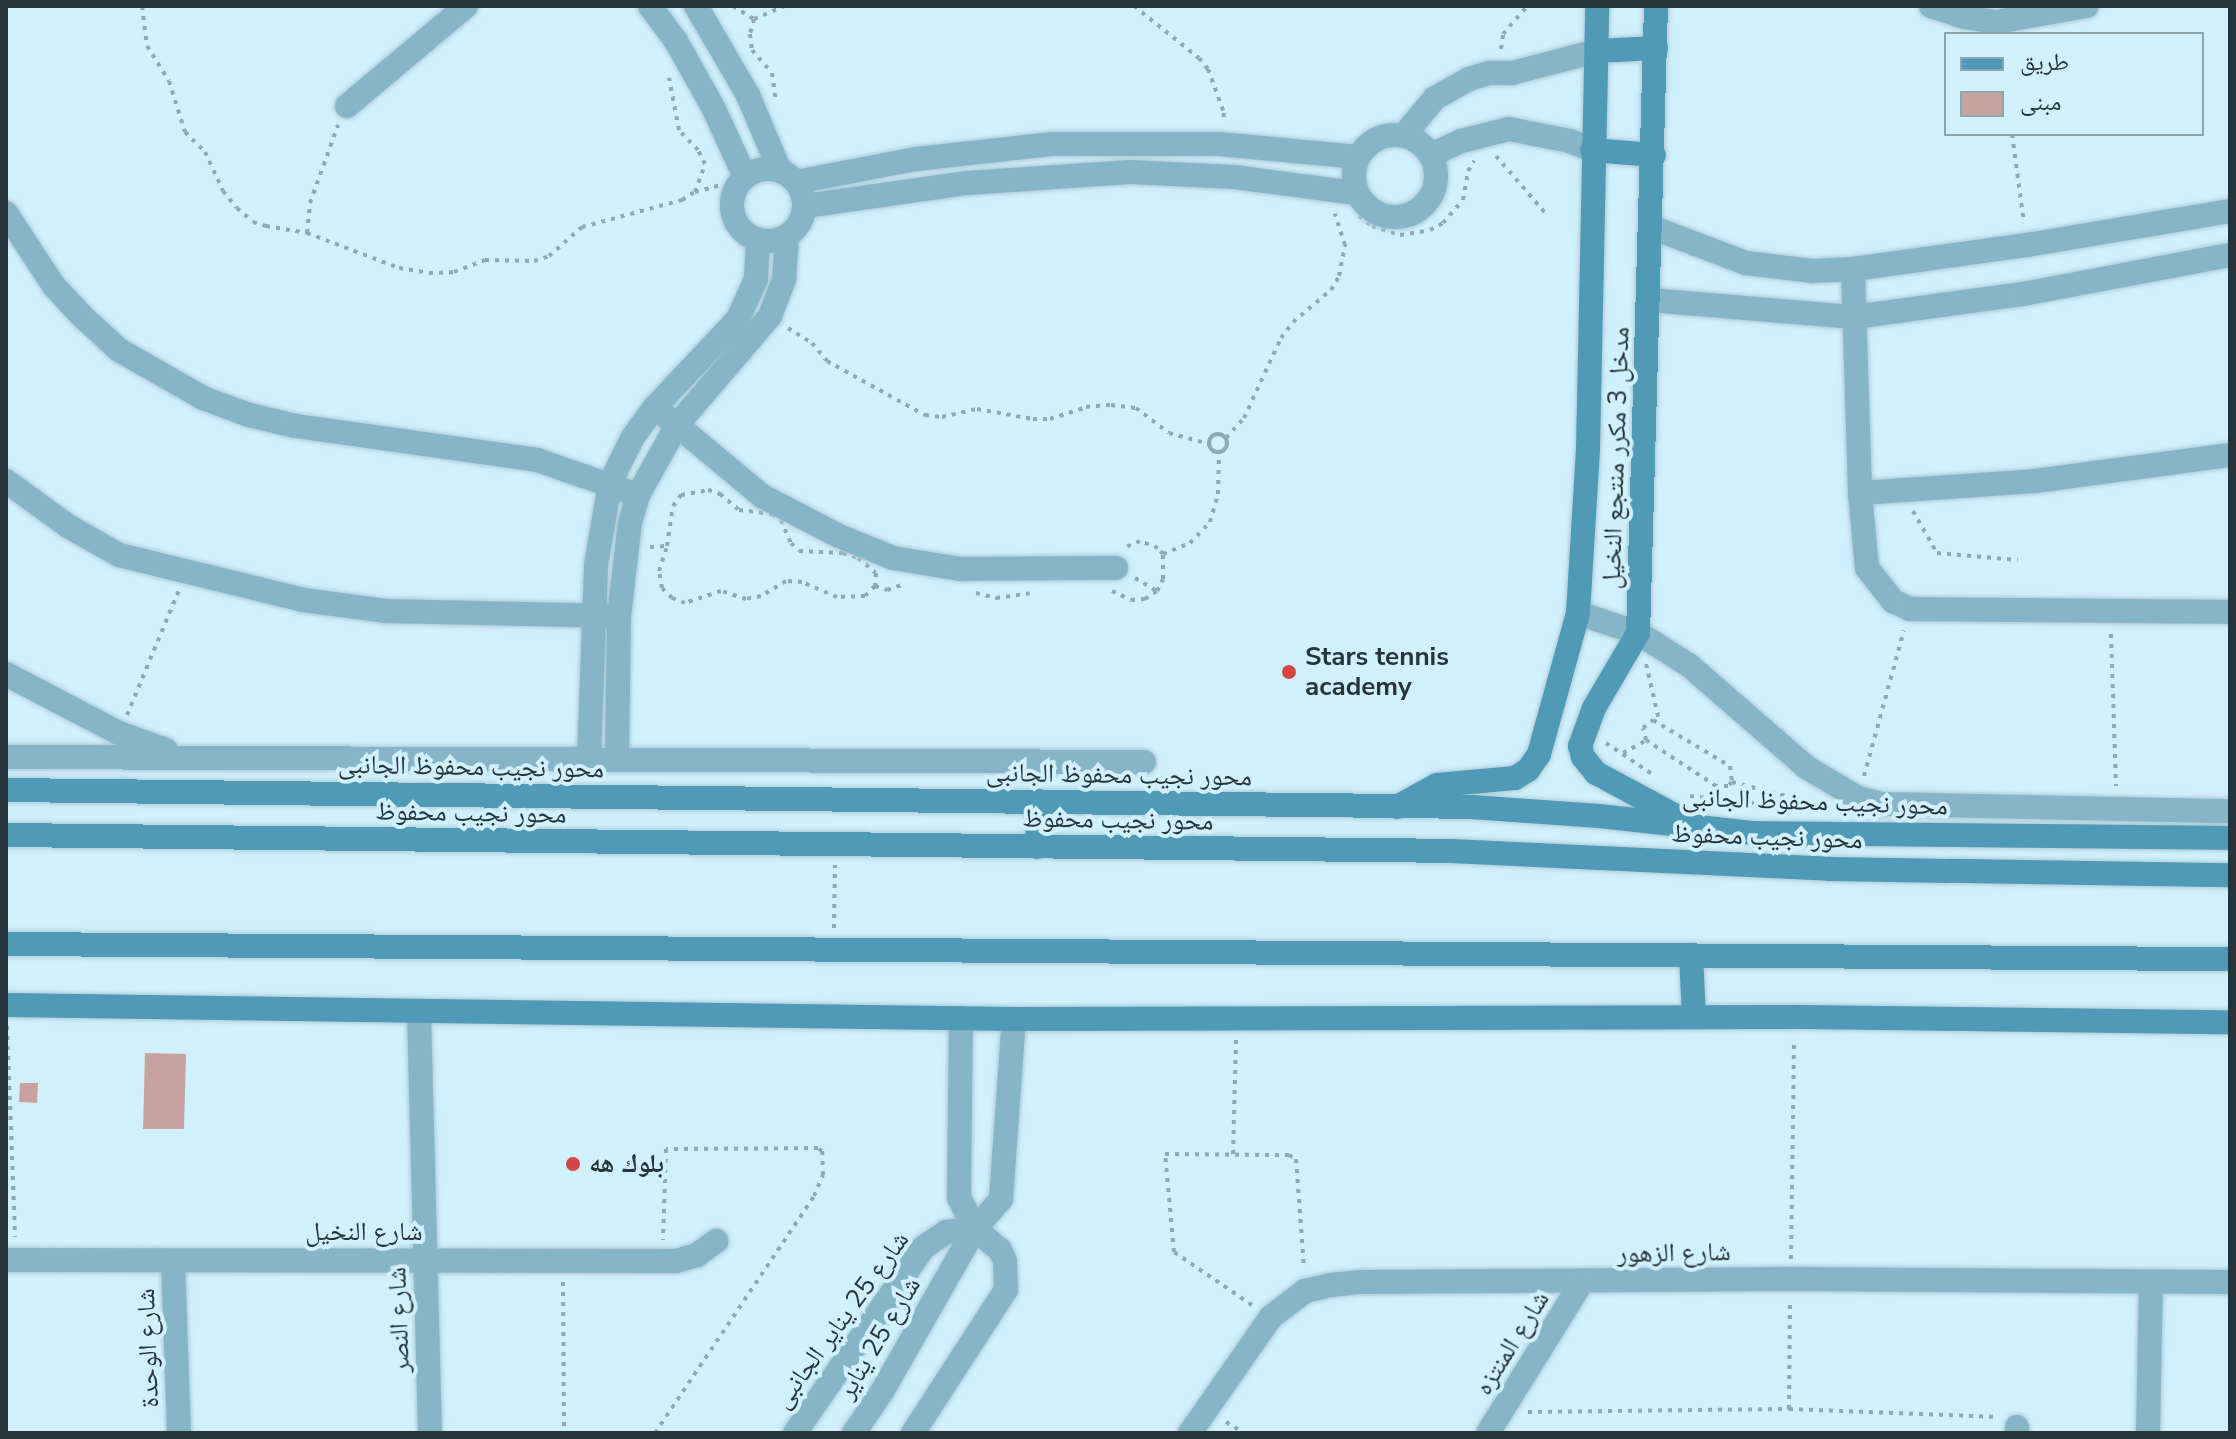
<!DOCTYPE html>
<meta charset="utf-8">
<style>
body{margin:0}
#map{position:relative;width:2236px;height:1439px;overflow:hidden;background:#d1f0fd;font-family:"Nunito Sans","Noto Naskh Arabic",sans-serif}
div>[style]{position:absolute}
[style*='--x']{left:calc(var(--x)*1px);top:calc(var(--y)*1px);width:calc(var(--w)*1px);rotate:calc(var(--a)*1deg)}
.building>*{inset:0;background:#c8a29e}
.path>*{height:4px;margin-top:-2px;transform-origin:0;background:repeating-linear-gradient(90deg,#8fa8b3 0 4px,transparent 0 10px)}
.path>.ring{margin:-2px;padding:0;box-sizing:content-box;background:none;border:4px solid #8fa8b3;border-radius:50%}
.roads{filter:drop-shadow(0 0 2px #afcbd6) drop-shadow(0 0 2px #afcbd6)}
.street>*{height:24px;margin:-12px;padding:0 12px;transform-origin:12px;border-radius:12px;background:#86b5c8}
.street>.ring{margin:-12px;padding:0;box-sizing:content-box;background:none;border:24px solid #86b5c8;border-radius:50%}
.secondary>*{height:24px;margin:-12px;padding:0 12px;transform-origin:12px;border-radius:12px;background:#4f9ab6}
.dots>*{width:22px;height:22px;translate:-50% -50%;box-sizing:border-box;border:4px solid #d1f0fd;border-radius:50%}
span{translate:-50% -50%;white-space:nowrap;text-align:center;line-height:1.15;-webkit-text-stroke:8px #d1f0fd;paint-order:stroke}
.street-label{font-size:26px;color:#26353b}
.poi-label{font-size:26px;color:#26353b;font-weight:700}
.left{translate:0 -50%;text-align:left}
.frame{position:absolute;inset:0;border:8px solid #26353b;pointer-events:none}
.legend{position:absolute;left:1944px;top:32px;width:260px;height:104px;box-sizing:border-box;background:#d1f0fd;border:2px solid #8da5af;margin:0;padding:10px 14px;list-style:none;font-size:24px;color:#26353b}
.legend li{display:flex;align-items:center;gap:16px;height:40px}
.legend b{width:40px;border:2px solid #8da5af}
</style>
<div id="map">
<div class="building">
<i style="clip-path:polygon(145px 1053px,186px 1054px,184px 1129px,143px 1129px)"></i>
<i style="clip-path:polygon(20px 1083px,38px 1083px,37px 1103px,19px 1102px)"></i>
</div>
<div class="path">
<i style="--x:142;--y:6;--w:40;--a:82.9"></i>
<i style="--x:147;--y:46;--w:41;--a:57.8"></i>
<i style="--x:169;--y:81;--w:53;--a:72.6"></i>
<i style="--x:185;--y:132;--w:28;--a:45"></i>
<i style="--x:205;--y:152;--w:43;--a:65.2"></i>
<i style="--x:223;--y:191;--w:22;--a:51"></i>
<i style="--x:237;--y:208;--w:21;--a:41"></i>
<i style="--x:253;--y:222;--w:14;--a:17"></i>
<i style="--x:266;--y:226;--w:42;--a:9.7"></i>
<i style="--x:307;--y:233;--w:98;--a:20.8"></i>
<i style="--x:399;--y:268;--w:30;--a:9"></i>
<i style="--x:429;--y:273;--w:25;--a:-2"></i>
<i style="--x:454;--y:272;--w:33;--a:-21"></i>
<i style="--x:485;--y:260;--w:49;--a:1.2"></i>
<i style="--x:534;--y:261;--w:16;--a:-18"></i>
<i style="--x:549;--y:256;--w:44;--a:-41.3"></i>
<i style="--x:582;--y:227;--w:104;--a:-15.1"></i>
<i style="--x:682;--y:200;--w:15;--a:-32"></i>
<i style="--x:695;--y:192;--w:30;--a:-70"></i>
<i style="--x:705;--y:164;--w:16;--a:-117"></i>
<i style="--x:698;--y:150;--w:28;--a:-134"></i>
<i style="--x:679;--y:130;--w:53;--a:-100.9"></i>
<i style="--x:733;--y:6;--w:25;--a:32"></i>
<i style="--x:754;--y:19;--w:16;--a:105"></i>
<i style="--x:750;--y:34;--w:16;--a:83"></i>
<i style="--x:752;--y:50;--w:30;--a:49"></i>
<i style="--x:772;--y:73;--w:27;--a:82"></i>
<i style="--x:1134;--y:6;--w:83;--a:38.7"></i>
<i style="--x:1199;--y:58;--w:14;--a:51"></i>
<i style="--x:1208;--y:69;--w:47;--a:70"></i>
<i style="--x:1224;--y:113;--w:9;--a:96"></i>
<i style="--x:754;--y:19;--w:34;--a:-23"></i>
<i style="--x:1501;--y:49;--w:15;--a:-82"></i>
<i style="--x:1503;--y:34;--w:37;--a:-49"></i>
<i style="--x:2012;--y:134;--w:90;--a:82.3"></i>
<i style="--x:1496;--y:156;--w:77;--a:49.2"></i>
<i style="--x:695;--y:192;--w:30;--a:-15"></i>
<i style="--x:1359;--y:216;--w:16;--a:38"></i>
<i style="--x:1372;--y:226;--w:29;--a:18"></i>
<i style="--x:1400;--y:235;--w:30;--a:-9"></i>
<i style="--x:1430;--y:230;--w:15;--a:-28"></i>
<i style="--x:1443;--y:223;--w:30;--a:-49"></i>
<i style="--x:1463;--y:200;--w:29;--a:-80"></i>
<i style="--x:1468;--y:171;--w:12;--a:-59"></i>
<i style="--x:307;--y:233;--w:30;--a:-84"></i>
<i style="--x:310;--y:203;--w:83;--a:-70.3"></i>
<i style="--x:788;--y:328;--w:28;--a:32"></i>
<i style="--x:812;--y:343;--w:23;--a:50"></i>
<i style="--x:827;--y:361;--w:112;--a:28.9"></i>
<i style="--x:925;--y:415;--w:17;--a:7"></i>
<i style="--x:942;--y:417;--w:36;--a:-13"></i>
<i style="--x:977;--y:409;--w:57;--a:10.1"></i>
<i style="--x:1033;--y:419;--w:17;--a:0"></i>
<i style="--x:1050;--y:419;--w:38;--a:-18"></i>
<i style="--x:1086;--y:407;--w:25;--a:-5"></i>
<i style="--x:1111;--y:405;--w:25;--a:7"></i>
<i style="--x:1136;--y:408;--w:41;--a:37.1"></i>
<i style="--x:1169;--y:433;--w:41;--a:15.4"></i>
<i class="ring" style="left:1209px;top:434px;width:14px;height:14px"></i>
<i style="--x:1226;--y:438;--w:27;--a:-48"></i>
<i style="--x:1244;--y:418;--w:88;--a:-65.2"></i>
<i style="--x:1281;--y:338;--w:20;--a:-53"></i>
<i style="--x:1293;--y:322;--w:50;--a:-40.1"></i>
<i style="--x:1331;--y:290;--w:16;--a:-60"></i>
<i style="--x:1339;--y:276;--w:32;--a:-79"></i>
<i style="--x:1345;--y:245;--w:33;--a:-108"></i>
<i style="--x:708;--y:490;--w:13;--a:18"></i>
<i style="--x:720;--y:494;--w:25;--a:40"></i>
<i style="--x:739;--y:510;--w:33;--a:7"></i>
<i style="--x:772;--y:514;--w:11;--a:34"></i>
<i style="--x:781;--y:520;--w:25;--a:67"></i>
<i style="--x:791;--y:543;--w:11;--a:45"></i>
<i style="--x:799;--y:551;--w:44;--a:2.6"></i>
<i style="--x:843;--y:553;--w:16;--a:18"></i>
<i style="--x:858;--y:558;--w:23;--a:40"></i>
<i style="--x:876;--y:573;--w:13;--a:94"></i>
<i style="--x:875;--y:586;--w:14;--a:135"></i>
<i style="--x:865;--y:596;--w:28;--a:178"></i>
<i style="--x:837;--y:597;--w:38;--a:-157"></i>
<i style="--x:802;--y:582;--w:16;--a:-176"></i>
<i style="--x:786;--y:581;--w:29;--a:149"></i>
<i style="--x:761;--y:596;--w:15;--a:169"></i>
<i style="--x:746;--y:599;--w:26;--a:-162"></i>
<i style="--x:721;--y:591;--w:38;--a:162"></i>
<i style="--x:685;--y:603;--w:14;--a:-159"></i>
<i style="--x:672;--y:598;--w:14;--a:-135"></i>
<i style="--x:662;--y:588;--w:17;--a:-100"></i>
<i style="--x:659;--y:571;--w:26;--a:-72"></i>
<i style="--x:667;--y:546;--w:40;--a:-81.5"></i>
<i style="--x:673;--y:506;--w:14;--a:-54"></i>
<i style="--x:681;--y:495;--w:27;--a:-10"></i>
<i style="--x:1913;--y:511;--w:48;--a:60.3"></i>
<i style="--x:1937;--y:553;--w:81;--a:4.9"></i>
<i style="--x:650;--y:547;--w:17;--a:-3"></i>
<i style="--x:1163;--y:554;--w:29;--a:-22"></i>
<i style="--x:1190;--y:543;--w:29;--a:-46"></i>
<i style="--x:1210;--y:522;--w:29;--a:-74"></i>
<i style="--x:1218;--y:494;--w:41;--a:-88.6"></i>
<i style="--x:1135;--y:578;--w:26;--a:31"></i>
<i style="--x:875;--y:586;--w:13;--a:18"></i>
<i style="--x:887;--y:590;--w:18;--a:-19"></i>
<i style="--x:1112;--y:591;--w:21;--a:25"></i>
<i style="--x:1131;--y:600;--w:14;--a:-4"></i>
<i style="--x:1145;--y:599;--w:14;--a:-34"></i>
<i style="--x:1157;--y:591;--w:13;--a:-63"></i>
<i style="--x:1163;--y:579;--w:25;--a:-90"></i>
<i style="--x:1163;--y:554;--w:8;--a:-130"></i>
<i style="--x:1158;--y:548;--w:19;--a:-159"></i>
<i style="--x:1140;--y:541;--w:15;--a:157"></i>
<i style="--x:976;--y:593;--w:21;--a:14"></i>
<i style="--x:996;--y:598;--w:34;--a:-8"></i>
<i style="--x:2111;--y:634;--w:152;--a:88.1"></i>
<i style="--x:1646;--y:664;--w:57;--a:76.9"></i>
<i style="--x:127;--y:715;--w:135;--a:-67.4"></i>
<i style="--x:1653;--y:720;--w:90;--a:30.9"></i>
<i style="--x:1730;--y:766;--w:16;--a:83"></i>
<i style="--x:1732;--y:782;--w:6;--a:135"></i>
<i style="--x:1728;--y:786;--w:12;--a:180"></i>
<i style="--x:1716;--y:786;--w:84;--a:-146.7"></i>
<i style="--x:1646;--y:740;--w:12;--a:-104"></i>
<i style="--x:1643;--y:728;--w:13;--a:-39"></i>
<i style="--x:1606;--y:743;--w:59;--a:34"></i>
<i style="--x:1623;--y:753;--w:26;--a:-29"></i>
<i style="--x:1864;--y:776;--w:151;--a:-74.7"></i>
<i style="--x:1732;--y:782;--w:98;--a:14.7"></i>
<i style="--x:1690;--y:796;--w:107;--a:6.5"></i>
<i style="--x:834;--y:928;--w:63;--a:-89.1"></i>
<i style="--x:7;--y:1026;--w:211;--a:87.8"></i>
<i style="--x:1233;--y:1154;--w:114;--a:-88.5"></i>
<i style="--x:1791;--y:1259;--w:219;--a:-89.2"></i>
<i style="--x:563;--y:1282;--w:151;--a:89.6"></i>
<i style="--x:1252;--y:1305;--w:94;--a:-145.8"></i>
<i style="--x:1174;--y:1252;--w:98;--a:-95.2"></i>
<i style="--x:1165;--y:1154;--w:124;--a:0.5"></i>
<i style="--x:1289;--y:1155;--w:8;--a:30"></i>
<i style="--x:1296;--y:1159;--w:110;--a:85.8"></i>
<i style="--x:1789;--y:1409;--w:109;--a:-89.5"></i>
<i style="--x:1528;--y:1412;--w:261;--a:-0.7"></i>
<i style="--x:1789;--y:1409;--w:210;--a:2.2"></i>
<i style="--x:1226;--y:1422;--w:21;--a:31"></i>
<i style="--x:655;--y:1433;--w:285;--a:-56.1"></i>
<i style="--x:814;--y:1196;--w:23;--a:-67"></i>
<i style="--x:823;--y:1175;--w:24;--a:-92"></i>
<i style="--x:822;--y:1151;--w:5;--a:-143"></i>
<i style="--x:818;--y:1148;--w:152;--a:179.6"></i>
<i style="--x:666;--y:1149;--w:91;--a:91.9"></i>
</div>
<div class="roads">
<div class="street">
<i style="--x:650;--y:6;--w:44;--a:53.4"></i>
<i style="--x:676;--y:41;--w:78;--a:60.8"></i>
<i style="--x:714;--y:109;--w:75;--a:65.5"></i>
<i style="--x:696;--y:6;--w:103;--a:59.7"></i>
<i style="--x:748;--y:95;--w:82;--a:67.2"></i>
<i style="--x:1931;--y:6;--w:35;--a:18"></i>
<i style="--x:1964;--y:17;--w:32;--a:9"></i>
<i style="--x:1996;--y:22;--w:92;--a:-10"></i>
<i style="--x:347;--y:106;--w:155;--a:-40"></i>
<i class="ring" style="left:1354px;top:135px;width:58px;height:58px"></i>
<i style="--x:1404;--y:135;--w:48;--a:-50"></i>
<i style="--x:1435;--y:98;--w:39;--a:-29"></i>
<i style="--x:1469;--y:79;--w:21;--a:-17"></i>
<i style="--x:1489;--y:73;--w:23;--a:0"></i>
<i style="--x:1512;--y:73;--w:88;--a:-14.5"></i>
<i style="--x:1431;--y:155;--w:33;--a:-25"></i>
<i style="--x:1461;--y:141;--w:49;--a:-14"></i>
<i style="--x:1509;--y:129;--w:62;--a:11.1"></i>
<i style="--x:1570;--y:141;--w:24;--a:22"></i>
<i class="ring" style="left:732px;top:169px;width:48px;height:48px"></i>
<i style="--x:796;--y:182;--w:122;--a:-10.9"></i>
<i style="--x:916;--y:159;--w:136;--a:-6.3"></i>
<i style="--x:1051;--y:144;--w:168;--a:0"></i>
<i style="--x:1219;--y:144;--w:140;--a:5.3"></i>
<i style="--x:805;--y:206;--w:164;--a:-8.1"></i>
<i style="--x:967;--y:183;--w:163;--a:-3.9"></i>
<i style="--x:1130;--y:172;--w:104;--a:2.8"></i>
<i style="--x:1234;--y:177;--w:123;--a:7.5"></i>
<i style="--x:6;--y:213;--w:87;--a:56.7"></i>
<i style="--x:54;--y:286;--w:41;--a:47"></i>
<i style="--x:82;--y:316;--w:50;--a:42.6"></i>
<i style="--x:119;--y:350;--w:97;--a:29.7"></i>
<i style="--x:203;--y:398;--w:49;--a:20.3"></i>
<i style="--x:249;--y:415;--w:48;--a:13.2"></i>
<i style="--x:296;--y:426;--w:243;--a:8"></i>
<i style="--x:537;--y:460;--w:107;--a:19.1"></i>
<i style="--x:1651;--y:227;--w:102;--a:20.8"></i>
<i style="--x:1746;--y:263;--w:66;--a:6.9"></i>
<i style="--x:1812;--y:271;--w:41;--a:-2.8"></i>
<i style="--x:1853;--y:269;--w:176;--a:-7.9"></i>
<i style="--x:2027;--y:245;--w:206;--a:-9.5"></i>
<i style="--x:1853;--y:269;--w:224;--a:88.2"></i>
<i style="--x:1860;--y:493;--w:75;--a:84.7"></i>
<i style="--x:1867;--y:568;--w:42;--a:51.8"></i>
<i style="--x:1893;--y:601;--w:19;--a:25"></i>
<i style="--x:1910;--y:609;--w:320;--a:0.5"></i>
<i style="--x:1650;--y:300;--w:205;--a:4.8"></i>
<i style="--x:1854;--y:317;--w:171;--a:-7.8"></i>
<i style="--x:2023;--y:294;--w:211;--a:-10.7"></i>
<i style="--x:666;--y:416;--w:125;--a:39.8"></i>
<i style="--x:762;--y:496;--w:87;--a:27.5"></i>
<i style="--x:839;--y:536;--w:58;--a:22.2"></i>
<i style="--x:893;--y:558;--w:69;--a:9.2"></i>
<i style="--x:961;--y:569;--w:155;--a:-0.4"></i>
<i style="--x:6;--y:481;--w:77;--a:36"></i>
<i style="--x:68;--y:526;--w:59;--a:29.6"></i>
<i style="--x:119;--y:555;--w:189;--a:13.7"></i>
<i style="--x:303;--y:600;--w:83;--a:7.6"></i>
<i style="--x:385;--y:611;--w:234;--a:1.2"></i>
<i style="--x:1860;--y:493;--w:175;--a:-3.9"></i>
<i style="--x:2035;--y:481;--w:197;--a:-7.6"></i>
<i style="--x:1578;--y:613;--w:63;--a:18.4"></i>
<i style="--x:1638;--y:633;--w:62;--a:32.4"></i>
<i style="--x:1690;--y:666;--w:154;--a:41"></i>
<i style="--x:1806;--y:767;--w:61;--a:30.8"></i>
<i style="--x:1858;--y:798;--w:25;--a:14"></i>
<i style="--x:1882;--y:804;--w:348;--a:1.2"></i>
<i style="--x:6;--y:674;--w:127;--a:27.6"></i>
<i style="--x:119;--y:733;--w:50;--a:19.9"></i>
<i style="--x:6;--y:757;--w:1138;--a:0.25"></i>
<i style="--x:589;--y:758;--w:193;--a:-87.9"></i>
<i style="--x:596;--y:565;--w:83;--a:-80.3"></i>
<i style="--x:610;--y:483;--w:51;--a:-63.4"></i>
<i style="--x:633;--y:437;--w:37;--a:-54"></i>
<i style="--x:655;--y:407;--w:121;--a:-46.7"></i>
<i style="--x:738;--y:319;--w:44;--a:-65.8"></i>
<i style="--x:756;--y:279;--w:38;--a:-87"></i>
<i style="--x:617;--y:759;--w:143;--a:-89.2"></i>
<i style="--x:619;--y:616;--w:94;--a:-83.3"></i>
<i style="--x:630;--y:523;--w:29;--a:-74"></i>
<i style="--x:638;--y:495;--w:80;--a:-60.9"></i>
<i style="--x:677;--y:425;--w:143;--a:-49.5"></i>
<i style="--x:770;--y:316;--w:40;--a:-69"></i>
<i style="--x:784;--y:279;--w:42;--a:-85.9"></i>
<i style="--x:419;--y:1013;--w:420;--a:88.5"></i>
<i style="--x:6;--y:1260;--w:670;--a:0.09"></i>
<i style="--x:676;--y:1261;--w:22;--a:-16"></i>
<i style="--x:697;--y:1255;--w:24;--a:-36"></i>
<i style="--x:173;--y:1261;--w:172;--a:88"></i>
<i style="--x:2017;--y:1427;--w:6;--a:90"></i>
<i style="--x:795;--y:1433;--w:226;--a:-55.3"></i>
<i style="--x:924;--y:1247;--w:27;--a:-34"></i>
<i style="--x:946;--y:1232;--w:29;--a:-6"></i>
<i style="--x:854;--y:1433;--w:52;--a:-56"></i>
<i style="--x:883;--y:1390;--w:185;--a:-60.3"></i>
<i style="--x:975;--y:1229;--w:40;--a:-49"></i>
<i style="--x:1001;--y:1199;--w:180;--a:-85.9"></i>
<i style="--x:913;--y:1433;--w:171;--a:-57"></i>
<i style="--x:1006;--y:1290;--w:29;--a:-92"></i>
<i style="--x:1005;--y:1261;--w:12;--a:-114"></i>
<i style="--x:1000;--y:1250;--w:33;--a:-140"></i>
<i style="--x:975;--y:1229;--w:35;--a:-117"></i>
<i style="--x:959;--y:1198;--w:180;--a:-89.4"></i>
<i style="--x:1190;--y:1433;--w:141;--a:-55.1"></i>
<i style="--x:1271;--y:1317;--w:43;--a:-37.4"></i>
<i style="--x:1305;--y:1291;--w:27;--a:-13"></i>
<i style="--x:1331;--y:1285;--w:30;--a:-6"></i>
<i style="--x:1361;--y:1282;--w:429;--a:-0.4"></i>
<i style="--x:1790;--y:1279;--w:440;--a:0.4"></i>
<i style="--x:1488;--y:1433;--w:178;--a:-58.1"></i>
<i style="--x:2148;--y:1433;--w:151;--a:-88.9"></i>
</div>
<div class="secondary">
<i style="--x:1656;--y:6;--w:627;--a:91.64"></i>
<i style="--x:1638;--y:633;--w:87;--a:120.4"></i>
<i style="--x:1594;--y:708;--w:40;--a:110.2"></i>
<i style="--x:1580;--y:746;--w:11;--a:75"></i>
<i style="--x:1583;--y:757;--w:21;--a:51"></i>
<i style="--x:1596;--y:773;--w:101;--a:28.3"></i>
<i style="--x:1597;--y:51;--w:59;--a:-2.9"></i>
<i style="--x:1592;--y:150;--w:62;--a:4.6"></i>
<i style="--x:6;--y:790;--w:1465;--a:0.66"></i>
<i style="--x:1471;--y:807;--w:128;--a:4"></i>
<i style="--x:1599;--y:816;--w:156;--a:6.3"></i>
<i style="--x:1754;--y:833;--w:476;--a:0.6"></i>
<i style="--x:1397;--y:807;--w:46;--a:-28.8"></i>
<i style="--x:1437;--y:785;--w:78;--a:-5.1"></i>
<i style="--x:1515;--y:778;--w:15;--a:-32"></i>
<i style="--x:1528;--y:770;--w:19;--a:-55"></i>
<i style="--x:1539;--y:754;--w:146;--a:-74.5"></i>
<i style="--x:1578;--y:613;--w:164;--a:-86.5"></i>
<i style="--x:1588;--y:449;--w:443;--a:-88.8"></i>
<i style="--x:6;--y:835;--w:1445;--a:0.63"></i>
<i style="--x:1451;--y:851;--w:379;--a:2.7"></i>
<i style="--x:1830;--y:869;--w:400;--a:0.9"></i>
<i style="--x:1037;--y:847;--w:46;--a:-87.5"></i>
<i style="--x:6;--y:944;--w:2224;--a:0.39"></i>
<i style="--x:1691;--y:955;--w:62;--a:87.2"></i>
<i style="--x:6;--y:1005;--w:1008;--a:0.8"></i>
<i style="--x:1014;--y:1019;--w:780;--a:-0.15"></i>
<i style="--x:1794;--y:1017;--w:436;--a:0.7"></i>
</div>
</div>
<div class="dots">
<i style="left:1289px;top:672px;background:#d54543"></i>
<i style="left:573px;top:1164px;background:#d54543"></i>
</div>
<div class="street-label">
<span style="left:1616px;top:458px;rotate:-88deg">مدخل 3 مكرر منتجع النخيل</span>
<span style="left:471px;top:767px;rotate:1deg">محور نجيب محفوظ الجانبى</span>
<span style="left:1119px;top:775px;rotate:1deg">محور نجيب محفوظ الجانبى</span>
<span style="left:1815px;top:802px;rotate:2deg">محور نجيب محفوظ الجانبى</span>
<span style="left:471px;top:813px;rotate:1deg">محور نجيب محفوظ</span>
<span style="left:1118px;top:820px;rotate:1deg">محور نجيب محفوظ</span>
<span style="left:1767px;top:837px;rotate:2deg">محور نجيب محفوظ</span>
<span style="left:364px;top:1232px">شارع النخيل</span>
<span style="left:1674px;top:1253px;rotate:-1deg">شارع الزهور</span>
<span style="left:399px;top:1320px;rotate:-92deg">شارع النصر</span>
<span style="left:841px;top:1320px;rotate:-54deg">شارع 25 يناير الجانبى</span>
<span style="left:879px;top:1338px;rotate:-59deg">شارع 25 يناير</span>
<span style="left:1512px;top:1343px;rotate:-58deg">شارع المنتزه</span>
<span style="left:148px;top:1348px;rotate:-92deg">شارع الوحدة</span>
</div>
<div class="poi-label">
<span class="left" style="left:1305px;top:672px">Stars tennis<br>academy</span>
<span class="left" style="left:589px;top:1164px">بلوك هه</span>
</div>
<div class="frame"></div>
<ul class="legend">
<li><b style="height:10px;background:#4f9ab6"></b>طريق</li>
<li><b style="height:22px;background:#c8a29e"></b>مبنى</li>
</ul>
</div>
